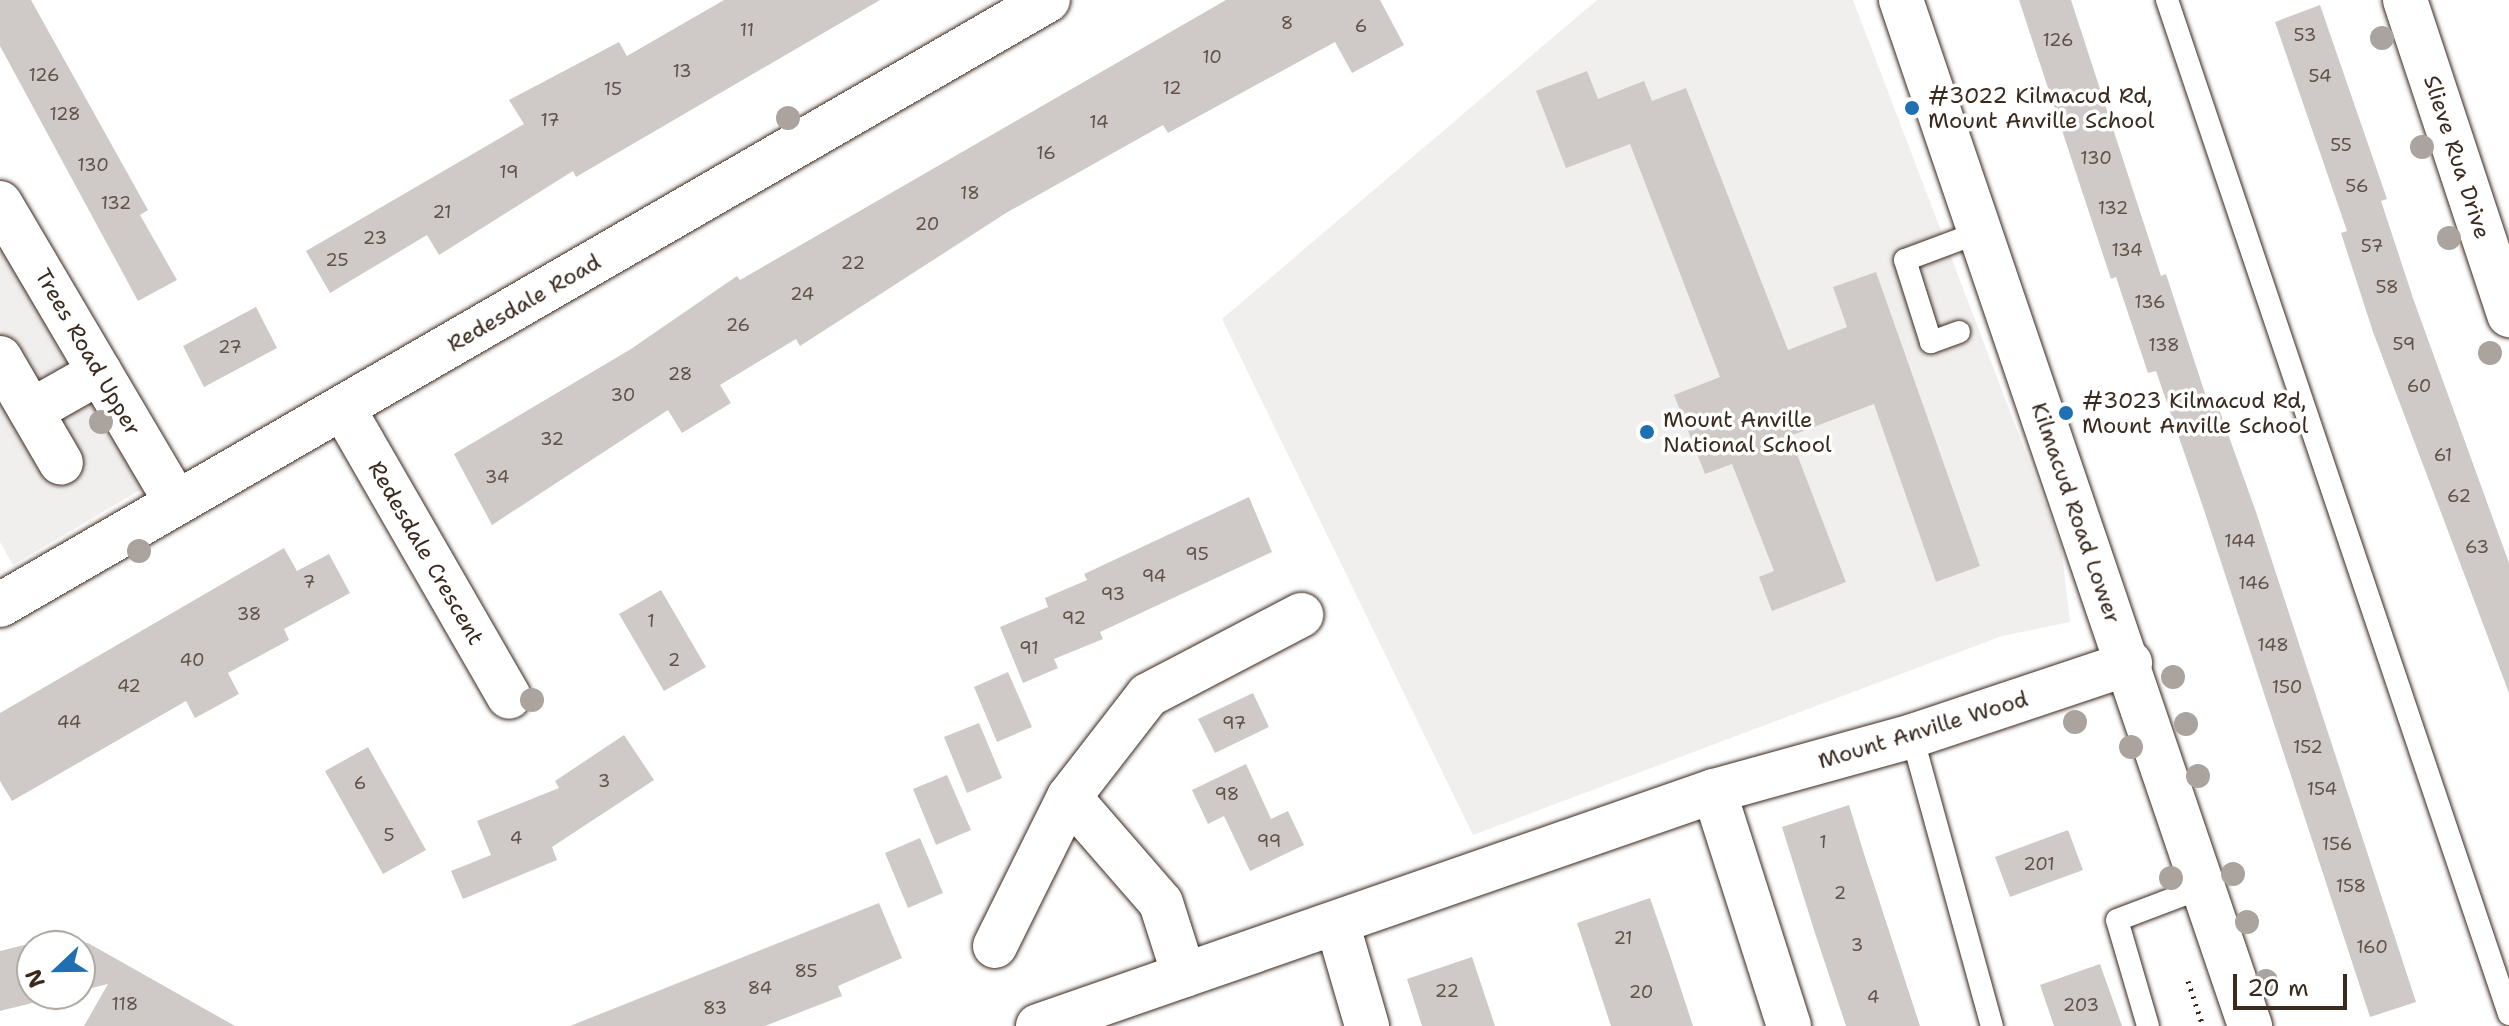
<!DOCTYPE html>
<style>
body{margin:0}
#map{position:relative;width:2509px;height:1026px;overflow:hidden;background:#fff;font-family:"Shantell Sans",sans-serif}
div>[style]{position:absolute}
[style*='--x']{left:calc(var(--x)*1px);top:calc(var(--y)*1px);width:calc(var(--w)*1px);rotate:calc(var(--a)*1deg)}
.built>*{inset:0;background:#f1efee}
.building>*{inset:0;background:#cfcac7}
.path>*{height:5px;margin-top:-2.5px;transform-origin:0;background:repeating-linear-gradient(90deg,#3b2a1e 0 2px,transparent 0 8px)}
.roads{filter:drop-shadow(0 0 2px #3b2a1e) drop-shadow(0 0 2px #3b2a1e)}
.service>*{height:22px;margin:-11px;padding:0 11px;transform-origin:11px;border-radius:11px;background:#fff}
.minor>*{height:44px;margin:-22px;padding:0 22px;transform-origin:22px;border-radius:22px;background:#fff}
.secondary>*{height:44px;margin:-22px;padding:0 22px;transform-origin:22px;border-radius:22px;background:#fff}
.trees>*{width:24px;height:24px;margin:-12px;border-radius:50%;background:#aaa39e}
.dots>*{width:22px;height:22px;translate:-50% -50%;box-sizing:border-box;border:4px solid #fff;border-radius:50%}
span{translate:-50% -50%;white-space:nowrap;text-align:center;line-height:1.15;-webkit-text-stroke:7px #fff;paint-order:stroke}
.number-label{font-size:18px;color:#605248}
.number-label span{-webkit-text-stroke-width:0}
.poi-label{font-size:22px;color:#3b2a1e}
.left{translate:0 -50%;text-align:left}
.street-label{font-size:22px;color:#3b2a1e}
.north{position:absolute;left:16px;top:930px;width:80px;height:80px;box-sizing:border-box;background:#fff;border:2px solid #b1aaa5;border-radius:50%;rotate:248deg;font-size:22px;font-weight:700;line-height:32px;text-align:center;color:#3b2a1e}
.north::after{content:'';display:block;margin:auto;width:28px;height:36px;background:#1f6fb2;clip-path:polygon(50% 0,100% 100%,50% 72%,0 100%)}
.scale{position:absolute;left:2233px;top:974px;width:114px;height:36px;box-sizing:border-box;border:4px solid #3b2a1e;border-top:0;padding-left:10px;font-size:24px;line-height:28px;white-space:nowrap;color:#3b2a1e;-webkit-text-stroke:6px #fff;paint-order:stroke}
</style>
<div id="map">
<div class="built">
<i style="clip-path:polygon(1597px 0,1853px 0,2061px 545px,2070px 622px,2002px 636px,1473px 835px,1222px 319px)"></i>
<i style="clip-path:polygon(0 236px,145px 487px,13px 565px,0 542px)"></i>
</div>
<div class="building">
<i style="clip-path:polygon(0 0,31px 0,148px 210px,140px 215px,177px 280px,138px 301px,0 46px)"></i>
<i style="clip-path:polygon(724px 0,880px 0,576px 177px,573px 171px,439px 255px,427px 235px,330px 293px,306px 251px,524px 124px,509px 100px,619px 42px,627px 56px)"></i>
<i style="clip-path:polygon(1226px 0,1380px 0,1404px 45px,1352px 73px,1335px 42px,1168px 133px,1163px 125px,1006px 213px,800px 346px,796px 339px,720px 385px,731px 403px,682px 433px,668px 410px,492px 525px,454px 454px,631px 349px,737px 276px,740px 280px)"></i>
<i style="clip-path:polygon(2019px 0,2071px 0,2161px 276px,2166px 274px,2211px 412px,2219px 409px,2256px 512px,2416px 1002px,2370px 1017px,2203px 507px,2156px 371px,2148px 373px,2116px 277px,2111px 279px)"></i>
<i style="clip-path:polygon(2320px 5px,2387px 199px,2381px 201px,2414px 301px,2509px 563px,2509px 693px,2373px 332px,2341px 233px,2347px 231px,2275px 22px)"></i>
<i style="clip-path:polygon(1587px 71px,1598px 99px,1644px 81px,1652px 101px,1686px 88px,1788px 350px,1847px 327px,1833px 287px,1876px 272px,1980px 566px,1936px 582px,1874px 404px,1790px 436px,1846px 582px,1772px 611px,1759px 577px,1774px 571px,1732px 464px,1705px 474px,1674px 395px,1720px 377px,1630px 144px,1566px 168px,1536px 91px)"></i>
<i style="clip-path:polygon(256px 307px,277px 348px,204px 387px,183px 346px)"></i>
<i style="clip-path:polygon(1249px 497px,1272px 552px,1100px 632px,1103px 639px,1054px 659px,1058px 668px,1023px 683px,1000px 627px,1048px 607px,1045px 598px,1087px 580px,1084px 574px)"></i>
<i style="clip-path:polygon(284px 548px,297px 571px,329px 554px,350px 593px,284px 629px,289px 640px,228px 673px,239px 694px,195px 718px,186px 701px,12px 801px,0 781px,0 713px)"></i>
<i style="clip-path:polygon(661px 590px,706px 667px,664px 691px,619px 614px)"></i>
<i style="clip-path:polygon(1008px 672px,1032px 727px,997px 742px,974px 687px)"></i>
<i style="clip-path:polygon(1253px 693px,1269px 727px,1215px 753px,1198px 719px)"></i>
<i style="clip-path:polygon(979px 723px,1002px 778px,967px 793px,944px 737px)"></i>
<i style="clip-path:polygon(624px 735px,654px 780px,552px 847px,557px 860px,463px 899px,451px 871px,491px 855px,477px 821px,559px 788px,555px 781px)"></i>
<i style="clip-path:polygon(368px 747px,426px 850px,383px 874px,325px 771px)"></i>
<i style="clip-path:polygon(1246px 764px,1271px 819px,1288px 811px,1304px 845px,1250px 871px,1224px 816px,1208px 824px,1192px 790px)"></i>
<i style="clip-path:polygon(947px 775px,971px 830px,936px 845px,913px 789px)"></i>
<i style="clip-path:polygon(1849px 805px,1865px 857px,1920px 1026px,1846px 1026px,1814px 930px,1782px 827px)"></i>
<i style="clip-path:polygon(2068px 830px,2083px 870px,2010px 897px,1995px 857px)"></i>
<i style="clip-path:polygon(920px 838px,943px 893px,908px 908px,885px 853px)"></i>
<i style="clip-path:polygon(1650px 898px,1669px 953px,1693px 1026px,1611px 1026px,1577px 923px)"></i>
<i style="clip-path:polygon(879px 903px,902px 958px,838px 986px,842px 996px,765px 1026px,570px 1026px)"></i>
<i style="clip-path:polygon(72px 933px,72px 942px,88px 943px,235px 1026px,84px 1026px,108px 984px,80px 991px,80px 946px,32px 946px,32px 994px,68px 994px,0 1011px,0 951px)"></i>
<i style="clip-path:polygon(1472px 957px,1495px 1026px,1422px 1026px,1407px 979px)"></i>
<i style="clip-path:polygon(2100px 964px,2122px 1026px,2054px 1026px,2040px 985px)"></i>
</div>
<div class="path">
<i style="--x:2188;--y:981;--w:47;--a:71.6"></i>
</div>
<div class="roads">
<div class="service">
<i style="--x:2167;--y:0;--w:1070;--a:71.36"></i>
<i style="--x:1959;--y:332;--w:30;--a:160"></i>
<i style="--x:1931;--y:342;--w:86;--a:-107.6"></i>
<i style="--x:1905;--y:260;--w:80;--a:-20.5"></i>
<i style="--x:1912;--y:736;--w:301;--a:74.6"></i>
<i style="--x:2148;--y:1026;--w:110;--a:-106.3"></i>
<i style="--x:2117;--y:920;--w:93;--a:-20.8"></i>
</div>
<div class="minor">
<i style="--x:2405;--y:0;--w:332;--a:71.7"></i>
<i style="--x:0;--y:203;--w:347;--a:59.5"></i>
<i style="--x:0;--y:358;--w:121;--a:59.8"></i>
<i style="--x:343;--y:408;--w:333;--a:60.1"></i>
<i style="--x:31;--y:411;--w:79;--a:-29.5"></i>
<i style="--x:0;--y:605;--w:1210;--a:-30"></i>
<i style="--x:1714;--y:791;--w:247;--a:72.3"></i>
<i style="--x:1069;--y:797;--w:140;--a:49"></i>
<i style="--x:1161;--y:903;--w:76;--a:72.3"></i>
<i style="--x:1338;--y:926;--w:104;--a:73.8"></i>
<i style="--x:995;--y:946;--w:166;--a:-63.6"></i>
<i style="--x:1069;--y:797;--w:129;--a:-52.2"></i>
<i style="--x:1148;--y:695;--w:173;--a:-27.6"></i>
<i style="--x:1038;--y:1026;--w:716;--a:-19.17"></i>
<i style="--x:1714;--y:791;--w:205;--a:-15.5"></i>
<i style="--x:1912;--y:736;--w:230;--a:-18.5"></i>
</div>
<div class="secondary">
<i style="--x:1901;--y:0;--w:1084;--a:71.21"></i>
</div>
</div>
<div class="trees">
<i style="left:2382px;top:38px"></i>
<i style="left:788px;top:118px"></i>
<i style="left:2422px;top:147px"></i>
<i style="left:2449px;top:238px"></i>
<i style="left:2490px;top:353px"></i>
<i style="left:101px;top:422px"></i>
<i style="left:139px;top:551px"></i>
<i style="left:2173px;top:677px"></i>
<i style="left:532px;top:700px"></i>
<i style="left:2075px;top:722px"></i>
<i style="left:2186px;top:724px"></i>
<i style="left:2131px;top:747px"></i>
<i style="left:2198px;top:776px"></i>
<i style="left:2233px;top:874px"></i>
<i style="left:2171px;top:878px"></i>
<i style="left:2247px;top:922px"></i>
<i style="left:2266px;top:981px"></i>
</div>
<div class="dots">
<i style="left:1912px;top:108px;background:#1f6fb2"></i>
<i style="left:2066px;top:413px;background:#1f6fb2"></i>
<i style="left:1647px;top:432px;background:#1f6fb2"></i>
</div>
<div class="number-label">
<span style="left:1287px;top:23px">8</span>
<span style="left:1361px;top:26px">6</span>
<span style="left:747px;top:30px">11</span>
<span style="left:2305px;top:35px">53</span>
<span style="left:2058px;top:40px">126</span>
<span style="left:1212px;top:57px">10</span>
<span style="left:682px;top:71px">13</span>
<span style="left:44px;top:75px">126</span>
<span style="left:2320px;top:76px">54</span>
<span style="left:1172px;top:88px">12</span>
<span style="left:613px;top:89px">15</span>
<span style="left:65px;top:114px">128</span>
<span style="left:550px;top:120px">17</span>
<span style="left:1099px;top:122px">14</span>
<span style="left:2341px;top:145px">55</span>
<span style="left:1046px;top:153px">16</span>
<span style="left:2096px;top:158px">130</span>
<span style="left:93px;top:165px">130</span>
<span style="left:509px;top:172px">19</span>
<span style="left:2357px;top:186px">56</span>
<span style="left:970px;top:193px">18</span>
<span style="left:116px;top:203px">132</span>
<span style="left:2113px;top:208px">132</span>
<span style="left:442px;top:212px">21</span>
<span style="left:927px;top:224px">20</span>
<span style="left:375px;top:238px">23</span>
<span style="left:2372px;top:246px">57</span>
<span style="left:2127px;top:250px">134</span>
<span style="left:337px;top:260px">25</span>
<span style="left:853px;top:263px">22</span>
<span style="left:2387px;top:287px">58</span>
<span style="left:802px;top:294px">24</span>
<span style="left:2150px;top:302px">136</span>
<span style="left:738px;top:325px">26</span>
<span style="left:2404px;top:344px">59</span>
<span style="left:2164px;top:345px">138</span>
<span style="left:230px;top:347px">27</span>
<span style="left:680px;top:374px">28</span>
<span style="left:2419px;top:386px">60</span>
<span style="left:623px;top:395px">30</span>
<span style="left:552px;top:439px">32</span>
<span style="left:2443px;top:455px">61</span>
<span style="left:497px;top:477px">34</span>
<span style="left:2459px;top:496px">62</span>
<span style="left:2240px;top:541px">144</span>
<span style="left:2477px;top:547px">63</span>
<span style="left:1197px;top:554px">95</span>
<span style="left:1154px;top:576px">94</span>
<span style="left:309px;top:582px">7</span>
<span style="left:2254px;top:583px">146</span>
<span style="left:1113px;top:594px">93</span>
<span style="left:249px;top:614px">38</span>
<span style="left:1074px;top:618px">92</span>
<span style="left:651px;top:621px">1</span>
<span style="left:2273px;top:645px">148</span>
<span style="left:1029px;top:648px">91</span>
<span style="left:192px;top:660px">40</span>
<span style="left:674px;top:660px">2</span>
<span style="left:129px;top:686px">42</span>
<span style="left:2287px;top:687px">150</span>
<span style="left:69px;top:722px">44</span>
<span style="left:1234px;top:723px">97</span>
<span style="left:2308px;top:747px">152</span>
<span style="left:604px;top:781px">3</span>
<span style="left:360px;top:783px">6</span>
<span style="left:2322px;top:789px">154</span>
<span style="left:1227px;top:794px">98</span>
<span style="left:389px;top:835px">5</span>
<span style="left:516px;top:838px">4</span>
<span style="left:1269px;top:841px">99</span>
<span style="left:1823px;top:842px">1</span>
<span style="left:2337px;top:844px">156</span>
<span style="left:2039px;top:864px">201</span>
<span style="left:2351px;top:886px">158</span>
<span style="left:1840px;top:893px">2</span>
<span style="left:1623px;top:938px">21</span>
<span style="left:1857px;top:945px">3</span>
<span style="left:2372px;top:947px">160</span>
<span style="left:806px;top:971px">85</span>
<span style="left:760px;top:988px">84</span>
<span style="left:1447px;top:991px">22</span>
<span style="left:1641px;top:992px">20</span>
<span style="left:1873px;top:997px">4</span>
<span style="left:125px;top:1004px">118</span>
<span style="left:2081px;top:1005px">203</span>
<span style="left:715px;top:1008px">83</span>
</div>
<div class="poi-label">
<span class="left" style="left:1928px;top:108px">#3022 Kilmacud Rd,<br>Mount Anville School</span>
<span class="left" style="left:2082px;top:413px">#3023 Kilmacud Rd,<br>Mount Anville School</span>
<span class="left" style="left:1663px;top:432px">Mount Anville<br>National School</span>
</div>
<div class="street-label">
<span style="left:2457px;top:157px;rotate:72deg">Slieve Rua Drive</span>
<span style="left:524px;top:303px;rotate:-30deg">Redesdale Road</span>
<span style="left:88px;top:352px;rotate:60deg">Trees Road Upper</span>
<span style="left:2076px;top:513px;rotate:71deg">Kilmacud Road Lower</span>
<span style="left:426px;top:553px;rotate:60deg">Redesdale Crescent</span>
<span style="left:1923px;top:730px;rotate:-17deg">Mount Anville Wood</span>
</div>
<div class="north">N</div>
<div class="scale">20 m</div>
</div>
